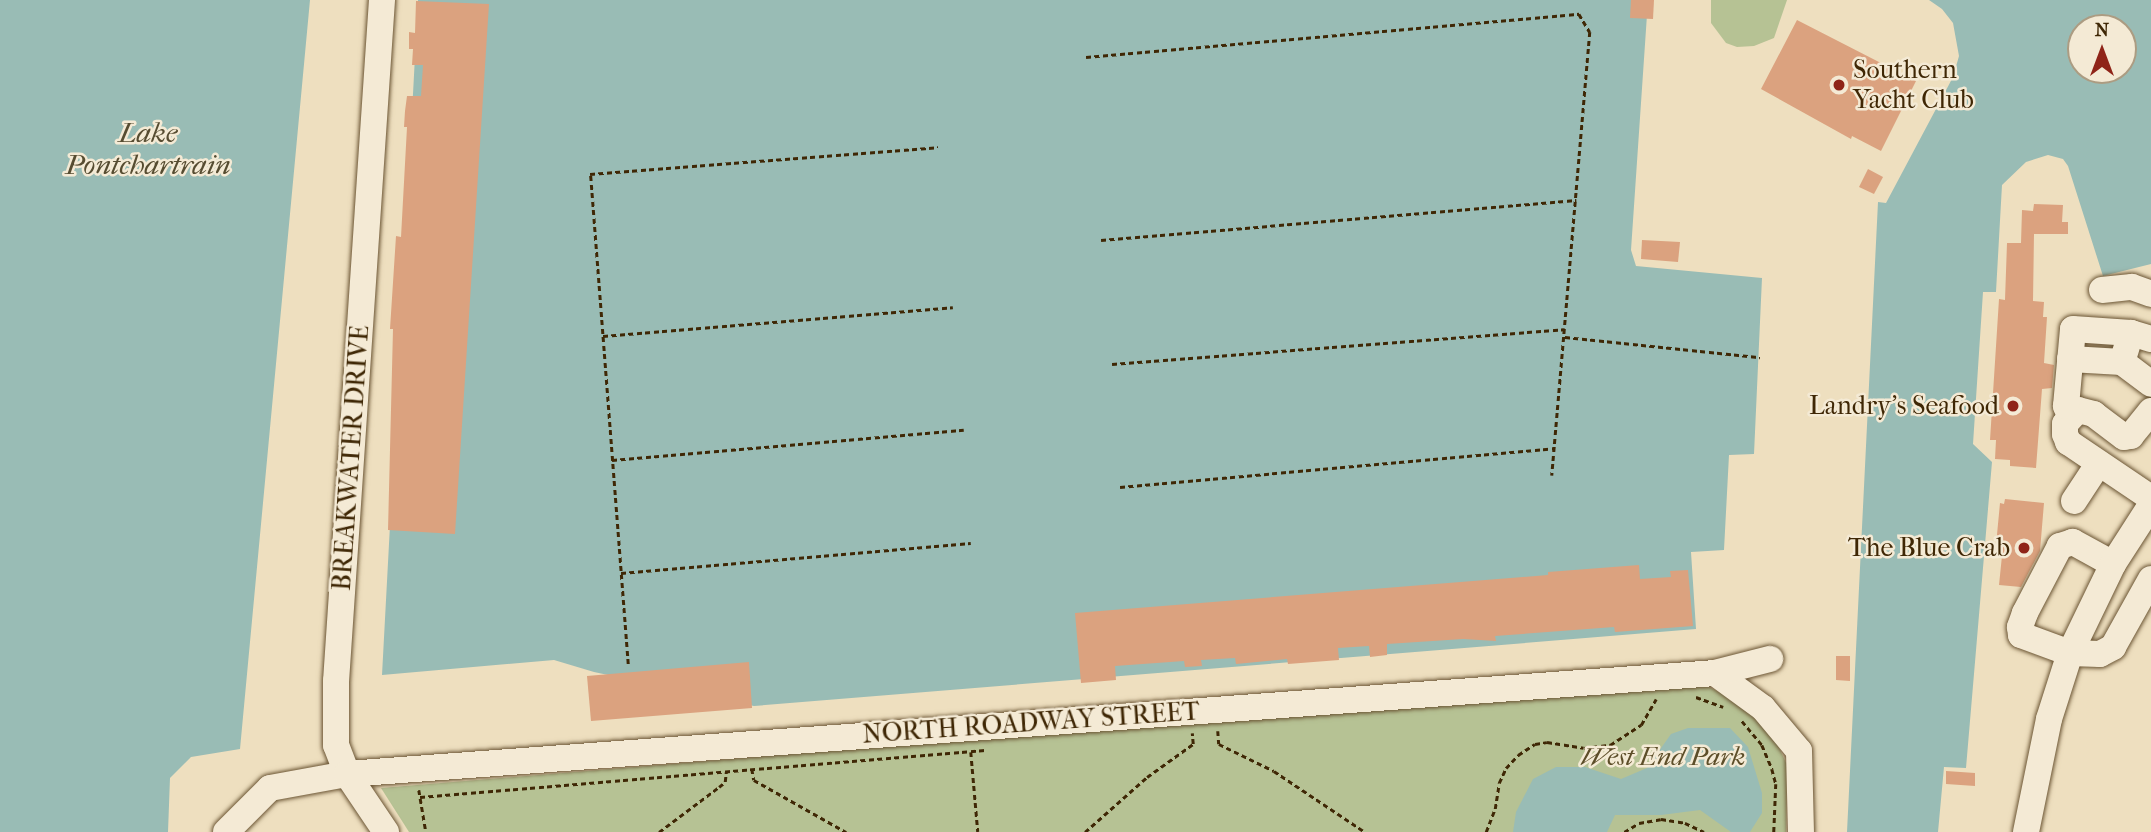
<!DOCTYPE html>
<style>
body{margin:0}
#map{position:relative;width:2151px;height:832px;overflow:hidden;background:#eedfbf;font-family:"IM FELL French Canon",serif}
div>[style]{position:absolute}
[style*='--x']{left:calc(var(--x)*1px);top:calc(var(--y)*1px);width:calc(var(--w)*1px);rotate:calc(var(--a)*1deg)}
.green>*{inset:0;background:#b6c294}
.water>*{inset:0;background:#99bcb5}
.building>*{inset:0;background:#dba27f}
.path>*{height:2.5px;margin-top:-1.25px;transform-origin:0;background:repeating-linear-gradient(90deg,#3f2705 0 5px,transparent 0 8.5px)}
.roads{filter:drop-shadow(0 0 2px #6b5534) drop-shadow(0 0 2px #6b5534)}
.minor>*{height:26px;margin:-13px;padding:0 13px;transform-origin:13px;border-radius:13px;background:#f4ead5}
.dots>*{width:19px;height:19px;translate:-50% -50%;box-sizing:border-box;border:4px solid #f4ead5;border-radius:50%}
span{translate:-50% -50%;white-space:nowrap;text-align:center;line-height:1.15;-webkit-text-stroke:5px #f4ead5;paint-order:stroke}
.poi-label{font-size:26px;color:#3f2705}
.left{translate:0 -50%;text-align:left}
.right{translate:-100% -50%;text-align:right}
.street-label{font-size:26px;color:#3f2705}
.park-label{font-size:26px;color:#5d4e29;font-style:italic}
.water-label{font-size:28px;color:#564c31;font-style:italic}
.north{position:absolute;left:2067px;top:14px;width:70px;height:70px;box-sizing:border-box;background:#f4ead5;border:2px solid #ac9c82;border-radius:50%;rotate:0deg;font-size:19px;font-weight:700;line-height:28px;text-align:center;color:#3f2705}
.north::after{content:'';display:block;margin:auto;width:24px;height:32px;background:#8f2418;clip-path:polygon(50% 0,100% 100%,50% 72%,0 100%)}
</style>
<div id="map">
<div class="green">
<i style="clip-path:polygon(1711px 0,1787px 0,1774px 38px,1754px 46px,1737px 47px,1726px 43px,1711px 23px)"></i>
<i style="clip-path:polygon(1676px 681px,1707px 686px,1754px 710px,1777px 743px,1787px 765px,1786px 832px,409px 832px,381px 788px)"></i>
</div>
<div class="water">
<i style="clip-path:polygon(0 0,310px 0,240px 749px,191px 757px,170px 778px,168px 832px,0 832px)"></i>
<i style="clip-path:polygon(418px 0,1648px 0,1631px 250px,1636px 266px,1762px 278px,1754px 454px,1729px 455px,1724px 550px,1691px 552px,1696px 629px,754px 706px,594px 672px,554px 660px,382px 675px)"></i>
<i style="clip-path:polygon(evenodd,1929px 0,2151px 0,2151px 264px,2103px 276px,2068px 166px,2063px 159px,2048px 155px,2026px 162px,2002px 185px,1996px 292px,1983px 292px,1973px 444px,1992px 462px,1966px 768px,1944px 767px,1938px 832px,1847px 832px,1878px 202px,1886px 203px,1953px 77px,1959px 56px,1953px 23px,1942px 9px,1929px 0,2081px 28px,2123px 28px,2123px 70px,2081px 70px,2081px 28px)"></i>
<i style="clip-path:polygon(1688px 728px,1730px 728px,1748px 747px,1762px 793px,1762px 813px,1750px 832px,1731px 832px,1700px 810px,1661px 815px,1615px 815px,1607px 832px,1513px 832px,1516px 812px,1533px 779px,1556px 767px,1585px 767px,1621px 779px,1647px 768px,1671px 734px)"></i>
</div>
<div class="building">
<i style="clip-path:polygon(1631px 0,1654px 0,1653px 19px,1630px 18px)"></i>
<i style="clip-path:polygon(416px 1px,489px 4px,455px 534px,388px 530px,393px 329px,390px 329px,396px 236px,401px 237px,407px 127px,404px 127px,405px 111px,407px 96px,421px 96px,423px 65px,412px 65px,413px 49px,409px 49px,409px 32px,415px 33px)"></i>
<i style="clip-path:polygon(1797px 20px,1916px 81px,1881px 151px,1852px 136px,1851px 139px,1761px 89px)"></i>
<i style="clip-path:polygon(1868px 169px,1883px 177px,1874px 194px,1859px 187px)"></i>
<i style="clip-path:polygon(2034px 204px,2063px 205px,2062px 222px,2068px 222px,2068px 234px,2034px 234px,2033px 301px,2044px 302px,2043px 317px,2047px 317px,2044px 363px,2054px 365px,2052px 388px,2042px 389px,2036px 468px,2010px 466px,2010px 460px,1995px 459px,1996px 440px,1990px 440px,1999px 299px,2005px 300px,2007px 243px,2021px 243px,2022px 210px,2033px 211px)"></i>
<i style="clip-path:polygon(1642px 240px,1680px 242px,1678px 262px,1641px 259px)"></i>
<i style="clip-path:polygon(2005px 499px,2044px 503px,2040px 551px,2021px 587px,1999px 585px,2003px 546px,1996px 545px,2000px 503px,2004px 504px)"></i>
<i style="clip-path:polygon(1639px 565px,1640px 579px,1671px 577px,1670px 571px,1688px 570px,1693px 626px,1615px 632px,1614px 627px,1495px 636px,1496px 641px,1463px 639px,1387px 644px,1387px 655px,1370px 657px,1369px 646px,1338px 648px,1339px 660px,1288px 664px,1287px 659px,1236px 664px,1235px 658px,1201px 660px,1202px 666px,1185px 667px,1184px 661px,1115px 666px,1116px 680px,1081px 683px,1075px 613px,1548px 575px,1548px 572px)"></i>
<i style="clip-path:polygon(1836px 656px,1850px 656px,1850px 681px,1836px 680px)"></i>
<i style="clip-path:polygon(749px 662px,752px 708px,591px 721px,587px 676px)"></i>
<i style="clip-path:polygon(1946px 771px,1975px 773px,1975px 786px,1946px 784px)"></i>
</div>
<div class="path">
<i style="--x:1086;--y:57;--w:495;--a:-5"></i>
<i style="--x:1579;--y:14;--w:21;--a:59"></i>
<i style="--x:1590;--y:32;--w:445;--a:94.9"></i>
<i style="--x:1101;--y:240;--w:477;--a:-4.8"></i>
<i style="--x:603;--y:336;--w:351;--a:-4.7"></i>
<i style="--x:1565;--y:337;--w:196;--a:5.9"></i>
<i style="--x:1112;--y:364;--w:454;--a:-4.4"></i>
<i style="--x:612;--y:460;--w:353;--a:-4.9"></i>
<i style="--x:1120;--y:487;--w:436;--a:-5.1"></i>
<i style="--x:621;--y:573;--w:351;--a:-4.9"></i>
<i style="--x:628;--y:664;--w:491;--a:-94.4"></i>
<i style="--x:590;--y:174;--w:349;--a:-4.4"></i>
<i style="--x:1696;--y:697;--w:29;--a:20"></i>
<i style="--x:1742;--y:721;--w:31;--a:50"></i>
<i style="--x:1762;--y:745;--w:26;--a:67"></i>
<i style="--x:1772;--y:769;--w:16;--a:75"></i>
<i style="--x:1776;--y:784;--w:48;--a:92.4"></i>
<i style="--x:1218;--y:731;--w:13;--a:86"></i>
<i style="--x:1219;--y:744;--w:61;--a:26.1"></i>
<i style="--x:1274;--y:771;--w:110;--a:33.8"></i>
<i style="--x:971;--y:752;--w:80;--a:85"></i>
<i style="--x:752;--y:769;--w:11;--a:80"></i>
<i style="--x:754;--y:780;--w:106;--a:29.5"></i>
<i style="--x:419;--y:790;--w:43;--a:80.5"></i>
<i style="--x:420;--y:797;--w:567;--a:-4.76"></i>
<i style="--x:659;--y:832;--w:75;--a:-36.9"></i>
<i style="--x:719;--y:787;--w:8;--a:-40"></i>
<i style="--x:725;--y:782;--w:10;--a:-84"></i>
<i style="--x:1085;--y:832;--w:83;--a:-41.6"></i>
<i style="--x:1147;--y:777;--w:57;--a:-35.7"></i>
<i style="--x:1193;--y:744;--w:11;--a:-95"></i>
<i style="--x:1486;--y:832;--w:25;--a:-69"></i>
<i style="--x:1495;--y:809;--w:26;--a:-81"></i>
<i style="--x:1499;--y:783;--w:17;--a:-65"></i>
<i style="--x:1506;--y:768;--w:18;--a:-47"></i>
<i style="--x:1518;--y:755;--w:20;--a:-33"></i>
<i style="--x:1535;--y:744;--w:12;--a:-9"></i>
<i style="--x:1547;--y:742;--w:37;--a:9"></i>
<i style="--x:1584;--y:748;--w:26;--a:-7"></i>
<i style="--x:1610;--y:745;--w:37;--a:-33"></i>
<i style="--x:1641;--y:725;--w:30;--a:-60"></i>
<i style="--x:1624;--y:832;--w:17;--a:-31"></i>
<i style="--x:1639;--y:823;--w:22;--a:-10"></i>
<i style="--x:1661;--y:819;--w:24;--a:9"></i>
<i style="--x:1685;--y:823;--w:21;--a:25"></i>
</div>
<div class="roads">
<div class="minor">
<i style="--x:382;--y:0;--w:683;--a:93.86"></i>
<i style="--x:336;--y:681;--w:64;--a:90"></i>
<i style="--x:336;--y:745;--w:31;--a:69"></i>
<i style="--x:347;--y:774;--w:70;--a:56.1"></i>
<i style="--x:2102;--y:290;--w:30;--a:-6"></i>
<i style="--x:2132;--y:287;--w:20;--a:20"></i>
<i style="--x:2151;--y:339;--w:21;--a:-163"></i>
<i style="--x:2131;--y:333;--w:30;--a:107"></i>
<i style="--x:2122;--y:362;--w:36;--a:37"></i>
<i style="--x:2070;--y:359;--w:52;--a:3.3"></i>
<i style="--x:2151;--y:411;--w:32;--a:129"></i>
<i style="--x:2131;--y:436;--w:7;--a:172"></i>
<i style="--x:2124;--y:437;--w:38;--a:-143"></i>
<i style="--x:2094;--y:414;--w:16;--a:-166"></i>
<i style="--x:2078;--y:410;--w:19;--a:133"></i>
<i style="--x:2065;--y:424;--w:10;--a:90"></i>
<i style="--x:2065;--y:434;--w:9;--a:69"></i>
<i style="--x:2068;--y:442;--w:100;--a:34"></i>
<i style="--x:2070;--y:416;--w:11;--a:-112"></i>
<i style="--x:2066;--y:406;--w:77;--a:-84.8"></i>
<i style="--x:2073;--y:329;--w:58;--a:3.9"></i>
<i style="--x:2074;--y:501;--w:45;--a:-56.7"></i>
<i style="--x:2113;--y:564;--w:46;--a:-151.2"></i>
<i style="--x:2073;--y:542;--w:14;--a:163"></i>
<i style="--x:2060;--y:546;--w:76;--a:117.6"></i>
<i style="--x:2025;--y:613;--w:15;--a:110"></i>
<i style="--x:2020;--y:627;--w:8;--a:83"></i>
<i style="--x:2021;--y:635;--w:52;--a:20.2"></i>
<i style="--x:2070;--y:653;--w:30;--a:2"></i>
<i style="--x:2100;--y:654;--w:15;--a:-28"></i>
<i style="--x:2113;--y:647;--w:78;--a:-60.8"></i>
<i style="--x:1715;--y:673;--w:59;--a:36.1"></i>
<i style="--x:1763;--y:708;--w:56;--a:50.1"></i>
<i style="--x:1799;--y:751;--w:81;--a:88.6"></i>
<i style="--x:226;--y:832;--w:62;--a:-45"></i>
<i style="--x:270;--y:788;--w:78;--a:-10.3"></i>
<i style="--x:347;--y:774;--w:1372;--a:-4.22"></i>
<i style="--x:1715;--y:673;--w:57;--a:-14.3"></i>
<i style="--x:2026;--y:832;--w:115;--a:-78.5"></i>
<i style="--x:2049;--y:719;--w:69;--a:-72.3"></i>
<i style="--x:2070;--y:653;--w:99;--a:-64.2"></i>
<i style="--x:2113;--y:564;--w:70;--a:-57.2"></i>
</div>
</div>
<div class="dots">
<i style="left:1839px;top:85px;background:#8f2418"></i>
<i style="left:2013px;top:406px;background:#8f2418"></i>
<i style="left:2024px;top:548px;background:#8f2418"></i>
</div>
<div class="poi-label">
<span class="left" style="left:1853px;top:85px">Southern<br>Yacht Club</span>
<span class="right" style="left:1999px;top:406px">Landry's Seafood</span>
<span class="right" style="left:2010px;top:548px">The Blue Crab</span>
</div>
<div class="street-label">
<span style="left:351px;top:458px;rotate:-86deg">BREAKWATER DRIVE</span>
<span style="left:1031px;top:723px;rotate:-4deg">NORTH ROADWAY STREET</span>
</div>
<div class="park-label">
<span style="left:1663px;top:757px">West End Park</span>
</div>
<div class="water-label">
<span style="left:148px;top:149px">Lake<br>Pontchartrain</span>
</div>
<div class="north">N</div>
</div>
